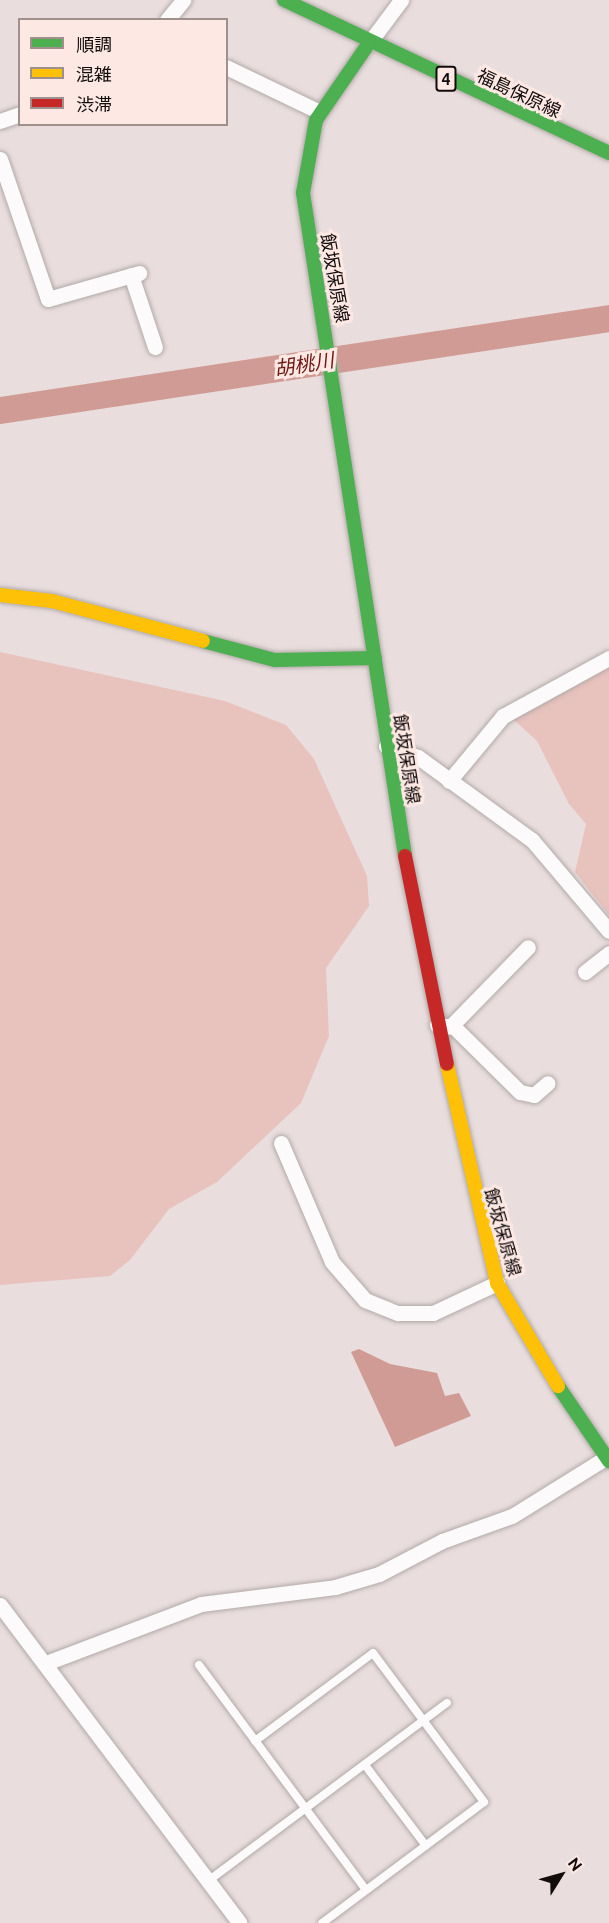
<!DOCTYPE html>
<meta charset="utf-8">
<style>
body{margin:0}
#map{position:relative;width:609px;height:1923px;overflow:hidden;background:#e9dedd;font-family:Ubuntu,"Noto Sans JP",sans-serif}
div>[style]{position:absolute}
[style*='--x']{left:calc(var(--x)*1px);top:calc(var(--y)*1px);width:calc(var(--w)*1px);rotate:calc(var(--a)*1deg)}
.green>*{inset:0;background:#e8c2bd}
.water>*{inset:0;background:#d09b94}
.river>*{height:27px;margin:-13.5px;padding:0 13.5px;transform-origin:13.5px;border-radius:13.5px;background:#d09b94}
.roads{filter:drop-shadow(0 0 2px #b1a9a8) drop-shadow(0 0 2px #b1a9a8)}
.lane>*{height:8px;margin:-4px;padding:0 4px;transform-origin:4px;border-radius:4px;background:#fcfafa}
.street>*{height:15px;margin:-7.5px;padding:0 7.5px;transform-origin:7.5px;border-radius:7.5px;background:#fcfafa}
.fast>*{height:14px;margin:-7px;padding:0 7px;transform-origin:7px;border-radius:7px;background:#4caf50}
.slow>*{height:14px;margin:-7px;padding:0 7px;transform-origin:7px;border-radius:7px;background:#ffc107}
.jam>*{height:14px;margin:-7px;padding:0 7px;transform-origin:7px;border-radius:7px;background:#c62828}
span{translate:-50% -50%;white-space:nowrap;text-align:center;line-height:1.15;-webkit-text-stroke:6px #fde8e4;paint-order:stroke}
.shield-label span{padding:2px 4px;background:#fde8e4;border:2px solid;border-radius:4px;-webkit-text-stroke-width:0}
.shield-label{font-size:16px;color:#120c0b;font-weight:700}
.street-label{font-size:18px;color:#120c0b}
.water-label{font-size:20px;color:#6d1713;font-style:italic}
.legend{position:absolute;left:18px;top:18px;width:210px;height:108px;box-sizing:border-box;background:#fde8e4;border:2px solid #9f908d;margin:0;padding:8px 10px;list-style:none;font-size:18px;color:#120c0b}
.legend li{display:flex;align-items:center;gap:12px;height:30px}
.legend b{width:30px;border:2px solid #9f908d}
.north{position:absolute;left:531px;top:1845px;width:60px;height:60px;-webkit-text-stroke:4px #fde8e4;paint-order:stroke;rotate:53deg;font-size:16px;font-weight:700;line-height:24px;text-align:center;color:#120c0b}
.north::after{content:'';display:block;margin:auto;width:21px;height:27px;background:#120c0b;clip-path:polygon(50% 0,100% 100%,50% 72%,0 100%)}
</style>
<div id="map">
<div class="green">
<i style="clip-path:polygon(0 652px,225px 701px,286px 725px,314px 759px,367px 876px,369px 906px,326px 968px,329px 1036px,301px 1103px,217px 1182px,169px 1209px,130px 1260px,110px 1276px,0 1285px)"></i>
<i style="clip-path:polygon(609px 665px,609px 915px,575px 872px,586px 824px,569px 804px,537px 741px,513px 719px)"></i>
</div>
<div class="water">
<i style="clip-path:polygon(359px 1349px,390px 1364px,437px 1373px,445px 1396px,459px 1393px,471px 1416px,395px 1447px,351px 1352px)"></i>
</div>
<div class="river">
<i style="--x:0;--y:410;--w:616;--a:-8.59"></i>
</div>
<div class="roads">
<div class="lane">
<i style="--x:199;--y:1665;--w:280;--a:53.4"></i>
<i style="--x:255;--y:1741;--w:147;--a:-36.7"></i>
<i style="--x:373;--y:1653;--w:186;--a:53.3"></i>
<i style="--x:484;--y:1802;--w:202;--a:143.2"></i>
<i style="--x:365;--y:1765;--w:101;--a:53"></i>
<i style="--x:208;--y:1881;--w:298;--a:-36.7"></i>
</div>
<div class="street">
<i style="--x:167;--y:20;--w:26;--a:-51"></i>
<i style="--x:369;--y:43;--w:54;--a:-53.3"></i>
<i style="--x:226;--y:67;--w:104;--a:25.6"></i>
<i style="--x:0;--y:121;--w:21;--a:-19"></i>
<i style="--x:0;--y:159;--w:148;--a:71.1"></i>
<i style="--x:48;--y:299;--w:95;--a:-15.9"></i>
<i style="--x:131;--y:275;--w:76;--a:71.6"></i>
<i style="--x:386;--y:746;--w:34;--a:19"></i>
<i style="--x:418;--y:757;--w:141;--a:36.1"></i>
<i style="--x:532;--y:840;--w:119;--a:49.8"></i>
<i style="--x:449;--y:781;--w:85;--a:-50.3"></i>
<i style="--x:503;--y:716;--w:121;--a:-28.7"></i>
<i style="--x:585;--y:972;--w:31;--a:-38"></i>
<i style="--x:437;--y:1025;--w:17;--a:7"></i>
<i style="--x:454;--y:1027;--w:93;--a:44.6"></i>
<i style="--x:520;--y:1092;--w:14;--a:12"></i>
<i style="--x:534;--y:1095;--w:18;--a:-41"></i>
<i style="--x:451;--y:1026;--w:110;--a:-45.7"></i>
<i style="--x:281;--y:1143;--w:129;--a:66.8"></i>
<i style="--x:332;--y:1262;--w:50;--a:49"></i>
<i style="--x:365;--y:1300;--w:35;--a:22"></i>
<i style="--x:398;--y:1313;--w:35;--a:0"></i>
<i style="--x:433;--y:1313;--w:71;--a:-25.1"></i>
<i style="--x:0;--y:1605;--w:398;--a:53"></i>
<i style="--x:46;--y:1663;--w:166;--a:-20.8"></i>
<i style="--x:201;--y:1604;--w:135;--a:-7.2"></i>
<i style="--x:335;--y:1587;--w:46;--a:-16.5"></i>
<i style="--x:379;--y:1574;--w:71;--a:-27.6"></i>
<i style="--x:442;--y:1541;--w:74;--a:-19.7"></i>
<i style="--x:512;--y:1516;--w:112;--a:-31.8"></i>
</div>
<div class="fast">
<i style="--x:284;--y:0;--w:359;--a:25.2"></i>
<i style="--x:369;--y:43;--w:93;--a:124.5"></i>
<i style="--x:316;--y:120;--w:74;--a:100.1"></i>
<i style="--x:303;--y:193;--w:671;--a:81.25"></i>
<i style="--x:203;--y:641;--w:74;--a:14.8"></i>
<i style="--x:275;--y:660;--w:100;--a:-1.1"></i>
<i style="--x:558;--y:1386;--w:91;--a:55.8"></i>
</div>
<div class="slow">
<i style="--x:0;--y:595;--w:52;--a:6.6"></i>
<i style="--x:52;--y:601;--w:156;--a:14.8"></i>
<i style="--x:447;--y:1064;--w:225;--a:77.1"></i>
<i style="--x:497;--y:1283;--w:120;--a:59.4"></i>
</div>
<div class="jam">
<i style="--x:405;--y:856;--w:212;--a:78.6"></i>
</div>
</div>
<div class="shield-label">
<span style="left:446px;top:79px">4</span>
</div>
<div class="street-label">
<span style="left:519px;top:93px;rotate:25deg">福島保原線</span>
<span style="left:335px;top:278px;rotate:80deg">飯坂保原線</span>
<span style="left:407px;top:759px;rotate:81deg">飯坂保原線</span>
<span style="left:503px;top:1232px;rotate:74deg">飯坂保原線</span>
</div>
<div class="water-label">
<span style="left:304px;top:364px;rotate:-9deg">胡桃川</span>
</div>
<ul class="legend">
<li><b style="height:8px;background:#4caf50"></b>順調</li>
<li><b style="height:8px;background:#ffc107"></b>混雑</li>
<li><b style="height:8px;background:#c62828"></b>渋滞</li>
</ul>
<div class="north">N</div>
</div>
